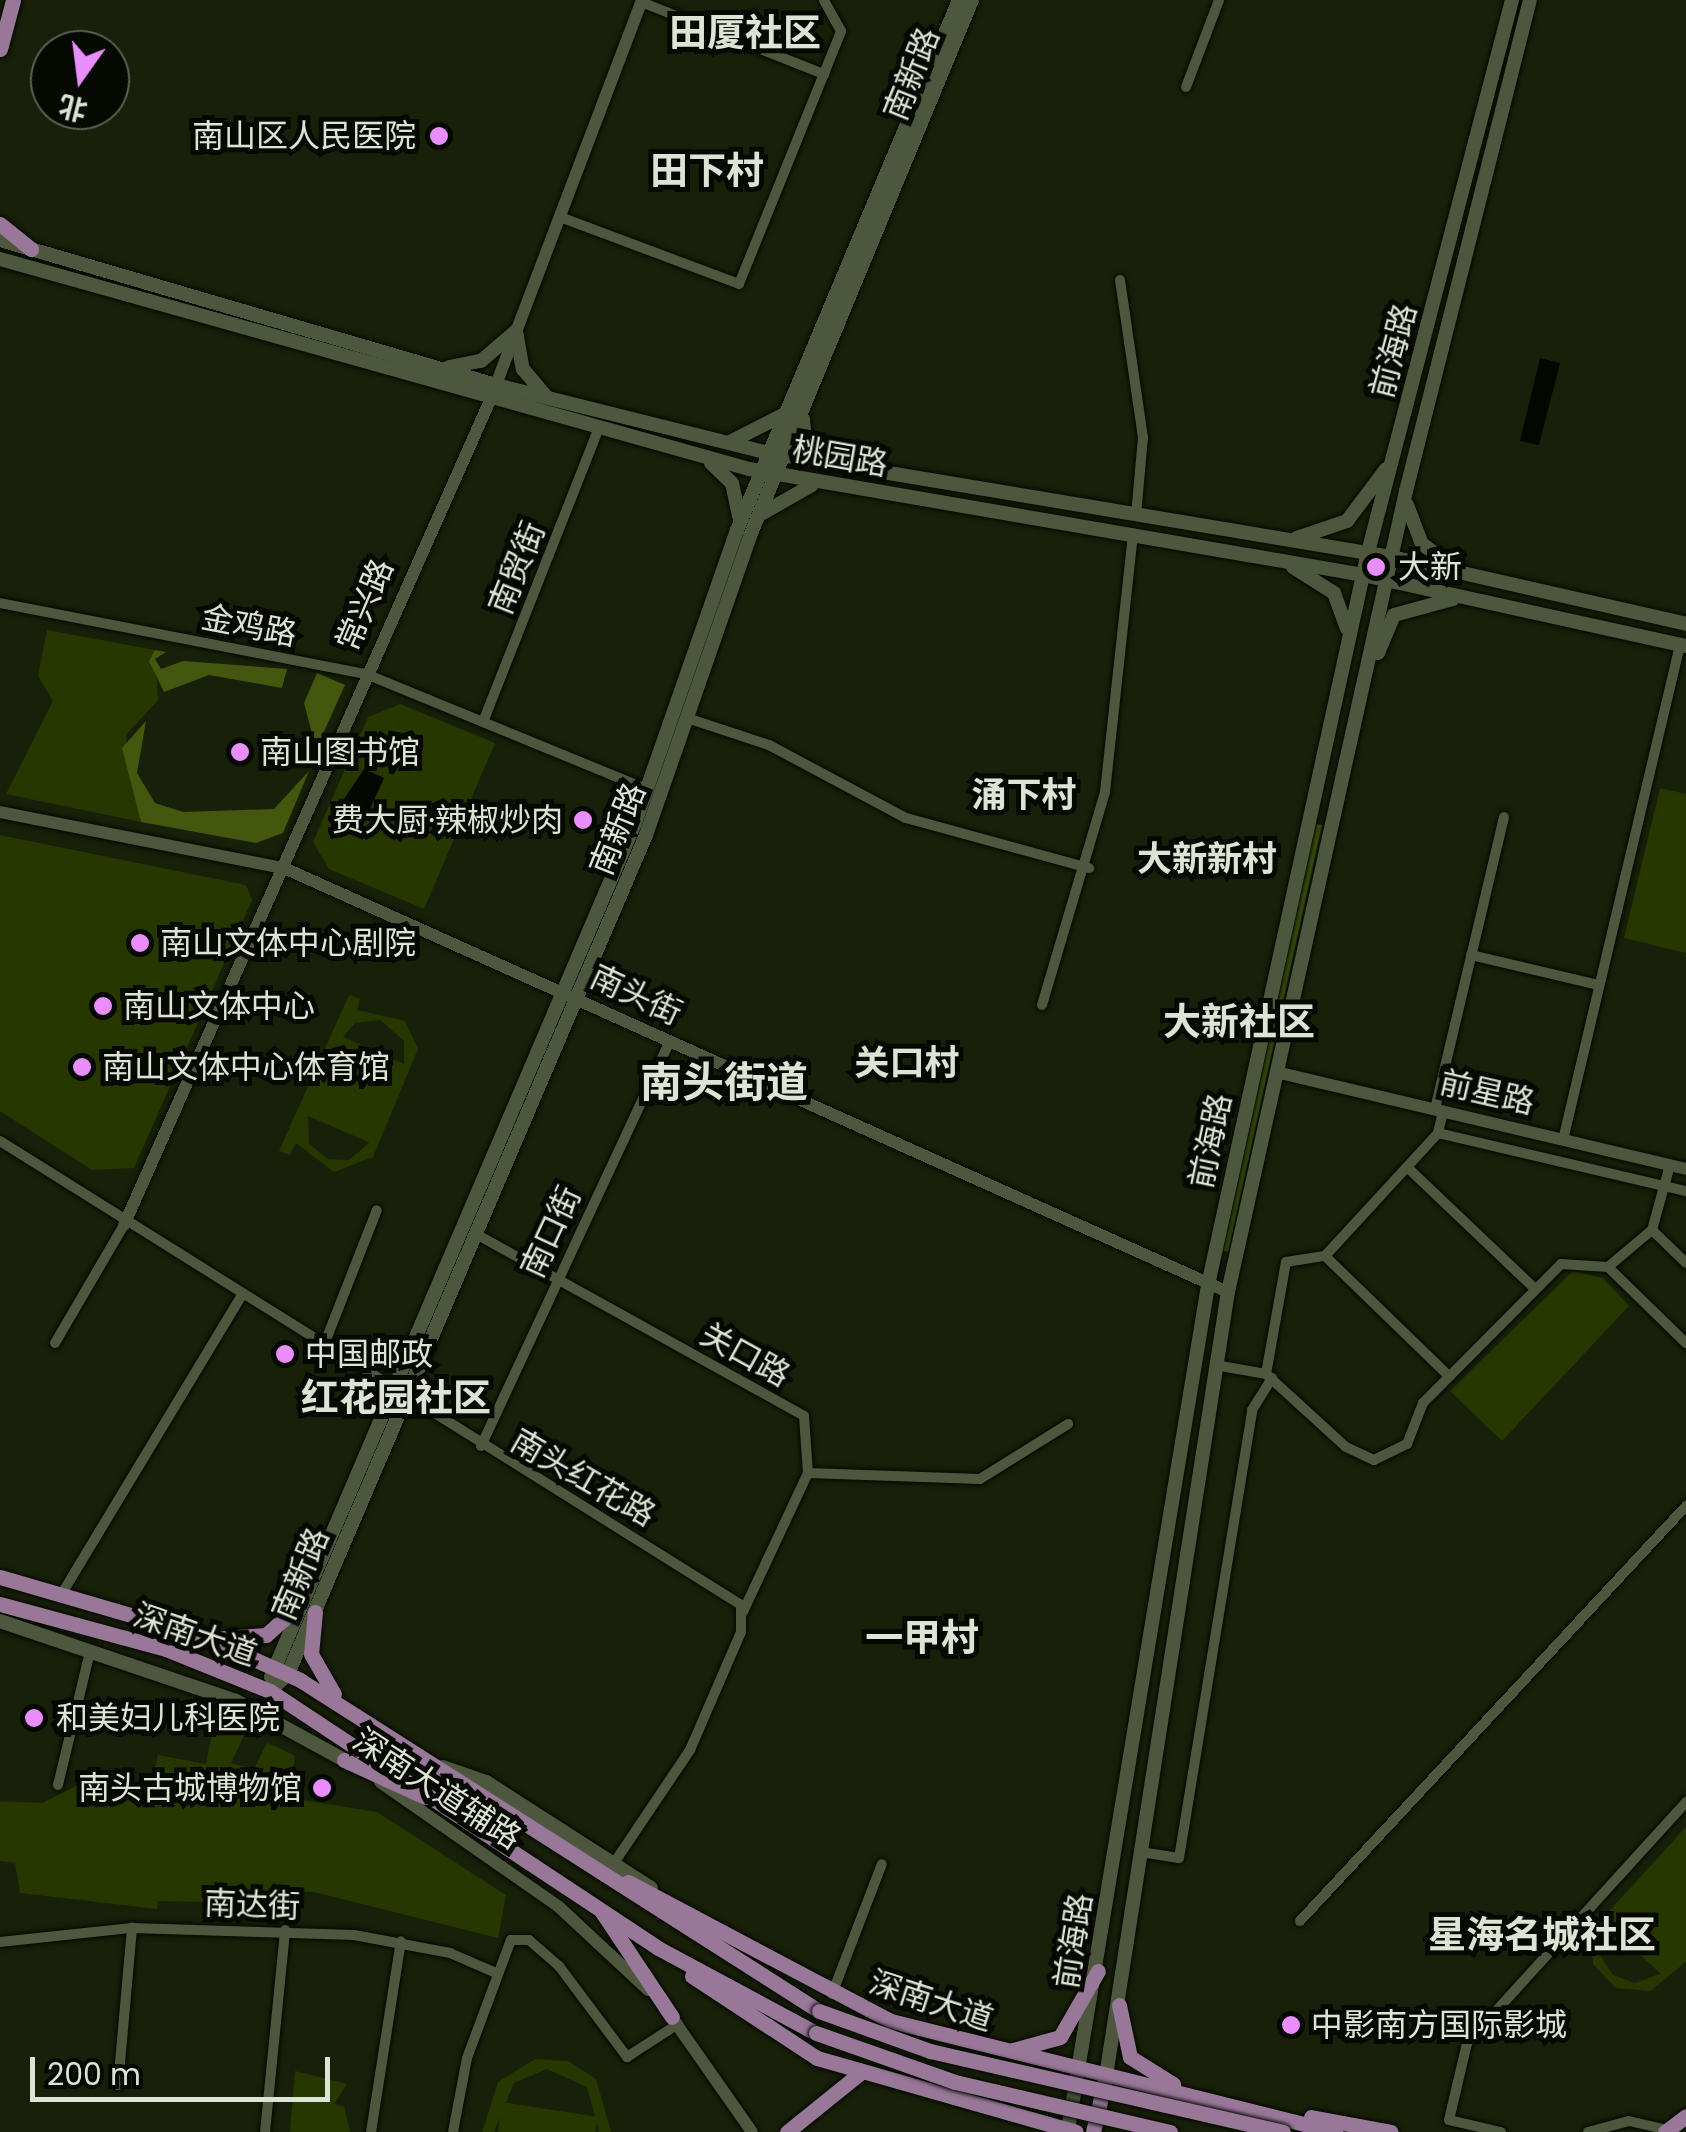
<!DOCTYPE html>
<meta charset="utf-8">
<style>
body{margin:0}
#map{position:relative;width:1686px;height:2132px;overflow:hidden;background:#182009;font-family:Poppins,"Noto Sans SC",sans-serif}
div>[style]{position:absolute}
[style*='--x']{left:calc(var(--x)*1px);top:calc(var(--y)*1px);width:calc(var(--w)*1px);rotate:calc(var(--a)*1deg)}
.green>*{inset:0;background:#273700}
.forest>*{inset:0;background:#43580e}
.water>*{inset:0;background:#030700}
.roads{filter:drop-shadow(0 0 2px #040900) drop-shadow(0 0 2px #040900)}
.minor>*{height:10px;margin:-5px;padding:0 5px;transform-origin:5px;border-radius:5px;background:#4d573e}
.tertiary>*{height:12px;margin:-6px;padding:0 6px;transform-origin:6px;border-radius:6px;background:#4d573e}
.secondary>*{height:14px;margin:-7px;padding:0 7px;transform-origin:7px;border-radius:7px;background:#4d573e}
.primary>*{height:15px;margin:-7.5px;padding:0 7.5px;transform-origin:7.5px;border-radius:7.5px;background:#987799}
.bridges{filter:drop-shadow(0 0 2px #040900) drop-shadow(0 0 2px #040900)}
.primary-bridge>*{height:15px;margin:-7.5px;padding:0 7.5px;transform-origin:7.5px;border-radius:7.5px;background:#987799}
.dots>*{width:28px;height:28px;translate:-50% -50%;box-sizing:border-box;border:5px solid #060802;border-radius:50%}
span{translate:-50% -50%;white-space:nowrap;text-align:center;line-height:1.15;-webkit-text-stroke:10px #060802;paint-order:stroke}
.street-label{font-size:32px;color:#dee3d5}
.poi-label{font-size:32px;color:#dee3d5}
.right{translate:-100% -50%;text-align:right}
.left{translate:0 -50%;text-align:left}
.neighbourhood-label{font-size:35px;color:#dee3d5;font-weight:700}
.quarter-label{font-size:38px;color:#dee3d5;font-weight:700}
.district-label{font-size:42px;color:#dee3d5;font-weight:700}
.north{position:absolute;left:30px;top:30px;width:100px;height:100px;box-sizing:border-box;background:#060802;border:2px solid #5c6056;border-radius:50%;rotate:194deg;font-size:28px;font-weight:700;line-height:40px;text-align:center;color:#dee3d5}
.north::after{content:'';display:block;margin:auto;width:35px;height:45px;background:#ea8dfd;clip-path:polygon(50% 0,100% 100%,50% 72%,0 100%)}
.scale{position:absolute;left:30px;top:2057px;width:300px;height:45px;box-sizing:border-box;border:5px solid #dee3d5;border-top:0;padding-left:12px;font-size:30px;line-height:35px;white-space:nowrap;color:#dee3d5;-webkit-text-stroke:8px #060802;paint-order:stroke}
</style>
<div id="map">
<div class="green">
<i style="clip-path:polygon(47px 630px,155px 650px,158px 700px,126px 735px,141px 822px,6px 794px,53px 701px,38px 676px)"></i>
<i style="clip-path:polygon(400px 704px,495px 743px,424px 909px,329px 869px,313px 842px,368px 717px)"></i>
<i style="clip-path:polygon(1660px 788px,1686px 794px,1686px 953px,1624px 938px)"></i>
<i style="clip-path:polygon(0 835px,246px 885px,252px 900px,134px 1168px,92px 1170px,0 1111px)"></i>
<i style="clip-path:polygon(evenodd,349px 995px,360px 999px,357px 1010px,405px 1021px,418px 1049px,373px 1157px,334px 1172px,296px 1143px,290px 1155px,279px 1151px,349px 995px,380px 1020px,404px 1041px,404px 1064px,343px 1037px,355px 1023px,380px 1020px,349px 995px,308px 1116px,368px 1142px,369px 1143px,349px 1160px,328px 1159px,309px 1144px,308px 1116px)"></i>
<i style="clip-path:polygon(1573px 1271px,1603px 1278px,1629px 1306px,1502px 1441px,1450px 1391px)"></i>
<i style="clip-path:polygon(217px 1707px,250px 1723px,231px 1763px,254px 1769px,267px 1743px,279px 1748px,295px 1756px,290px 1798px,377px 1812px,506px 1895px,498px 1938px,314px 1892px,249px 1890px,247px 1903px,158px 1901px,157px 1909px,20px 1893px,15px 1863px,0 1861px,0 1801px,42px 1803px,78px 1785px,149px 1793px,158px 1755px,206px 1764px)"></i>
<i style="clip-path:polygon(evenodd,1686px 1827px,1686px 1962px,1650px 1991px,1616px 1988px,1593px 1964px,1591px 1931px,1686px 1827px,1606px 1924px,1660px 1973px,1660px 1974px,1635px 1983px,1613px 1975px,1599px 1954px,1606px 1924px)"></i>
<i style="clip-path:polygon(535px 2059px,568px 2061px,596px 2079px,611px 2132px,599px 2132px,587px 2087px,547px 2069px,514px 2083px,494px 2132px,482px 2132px,498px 2082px)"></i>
<i style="clip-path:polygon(295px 2071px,347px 2084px,334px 2104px,344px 2106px,350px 2132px,290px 2132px)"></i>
<i style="clip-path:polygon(502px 2102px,598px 2117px,595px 2132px,498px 2132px)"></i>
</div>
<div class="forest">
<i style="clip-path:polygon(155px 650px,166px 652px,155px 659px,161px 669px,183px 661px,287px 669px,282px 688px,209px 675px,164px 692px,149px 661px)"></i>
<i style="clip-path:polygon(317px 673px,345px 685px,316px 749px,304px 703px)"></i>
<i style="clip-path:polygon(146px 721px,137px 773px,155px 803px,183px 812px,274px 809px,309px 771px,283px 833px,256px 843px,141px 822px,122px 748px)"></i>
<i style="clip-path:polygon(1316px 824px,1322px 825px,1228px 1252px,1223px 1251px)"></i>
</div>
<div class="water">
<i style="clip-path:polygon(1540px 358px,1560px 363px,1539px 445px,1520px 441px)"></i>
<i style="clip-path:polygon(364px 769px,384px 778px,360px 831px,336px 811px)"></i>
</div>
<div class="roads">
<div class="minor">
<i style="--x:641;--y:2;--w:197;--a:21.5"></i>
<i style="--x:1186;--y:87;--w:93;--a:-69.2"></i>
<i style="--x:560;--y:217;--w:191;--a:20.5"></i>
<i style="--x:739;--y:284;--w:273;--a:-68"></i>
<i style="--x:841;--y:31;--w:35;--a:-119"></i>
<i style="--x:1120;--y:280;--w:159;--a:81.7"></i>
<i style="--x:1143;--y:437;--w:79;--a:95.1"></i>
<i style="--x:0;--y:603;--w:373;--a:11"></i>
<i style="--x:366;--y:674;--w:304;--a:22.3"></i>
<i style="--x:690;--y:719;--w:83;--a:18.2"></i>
<i style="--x:769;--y:745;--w:155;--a:28.1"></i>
<i style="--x:906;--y:818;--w:190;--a:15.3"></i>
<i style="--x:483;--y:722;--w:312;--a:-68.5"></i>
<i style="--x:1471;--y:955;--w:131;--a:13.2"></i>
<i style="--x:1042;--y:1005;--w:222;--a:-73.5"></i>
<i style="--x:1105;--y:792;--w:260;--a:-83.8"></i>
<i style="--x:1435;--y:1109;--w:300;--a:-76.7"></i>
<i style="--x:1438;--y:1133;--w:255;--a:13.2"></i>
<i style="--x:1563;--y:1140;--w:509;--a:-76.7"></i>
<i style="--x:0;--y:1141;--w:874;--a:32.05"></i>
<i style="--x:741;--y:1605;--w:27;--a:90"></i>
<i style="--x:741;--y:1632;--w:129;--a:113.4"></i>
<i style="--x:690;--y:1750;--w:136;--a:123.9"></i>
<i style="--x:1407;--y:1167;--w:174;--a:43.6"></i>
<i style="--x:1652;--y:1230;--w:67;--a:-74.5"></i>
<i style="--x:476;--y:1234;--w:375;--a:29"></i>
<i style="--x:804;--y:1416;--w:57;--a:86"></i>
<i style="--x:808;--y:1473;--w:153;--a:115.1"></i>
<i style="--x:1325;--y:1256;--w:173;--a:44.1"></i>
<i style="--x:1608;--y:1267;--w:57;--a:-40.1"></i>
<i style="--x:1652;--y:1230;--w:47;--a:44.1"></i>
<i style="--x:55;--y:1343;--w:137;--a:-59.7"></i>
<i style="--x:322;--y:1350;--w:150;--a:-68.6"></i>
<i style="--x:1215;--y:1365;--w:52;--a:10"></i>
<i style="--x:1266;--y:1374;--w:108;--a:42.4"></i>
<i style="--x:1346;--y:1447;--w:31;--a:25"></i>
<i style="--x:1374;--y:1460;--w:37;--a:-26"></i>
<i style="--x:1407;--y:1444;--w:44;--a:-68.7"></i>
<i style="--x:1423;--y:1403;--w:196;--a:-45.2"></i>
<i style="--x:1561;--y:1264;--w:47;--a:3.7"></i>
<i style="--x:1608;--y:1267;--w:109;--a:44.3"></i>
<i style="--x:1266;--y:1374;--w:114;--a:-79.9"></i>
<i style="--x:1286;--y:1262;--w:39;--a:-9"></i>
<i style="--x:1325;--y:1256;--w:167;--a:-47.4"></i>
<i style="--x:1438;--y:1133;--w:23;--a:-77"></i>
<i style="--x:481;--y:1446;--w:447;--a:-65"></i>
<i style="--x:808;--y:1473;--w:172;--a:2"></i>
<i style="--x:980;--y:1479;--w:104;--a:-32"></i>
<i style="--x:61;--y:1595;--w:347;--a:-58.9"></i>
<i style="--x:58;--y:1785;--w:137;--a:-76.5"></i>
<i style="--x:1141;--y:1852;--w:38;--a:9"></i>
<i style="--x:1179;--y:1858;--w:454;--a:-80.7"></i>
<i style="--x:1252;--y:1410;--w:38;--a:-58"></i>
<i style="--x:1300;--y:1921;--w:567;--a:-47.07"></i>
<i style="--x:0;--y:1942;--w:133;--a:-6.1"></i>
<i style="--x:132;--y:1928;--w:222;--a:1.8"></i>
<i style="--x:354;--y:1935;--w:98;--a:10.6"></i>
<i style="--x:450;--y:1953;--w:50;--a:23.5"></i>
<i style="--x:832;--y:1994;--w:139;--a:-69"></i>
<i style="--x:118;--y:2085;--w:158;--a:-84.9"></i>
<i style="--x:265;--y:2132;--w:203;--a:-84.3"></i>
<i style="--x:371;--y:2132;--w:193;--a:-81.1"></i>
<i style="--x:453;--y:2132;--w:75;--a:-79.3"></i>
<i style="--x:467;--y:2058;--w:126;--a:-69.6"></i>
<i style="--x:511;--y:1940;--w:18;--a:0"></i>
<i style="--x:529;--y:1940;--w:40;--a:41"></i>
<i style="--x:559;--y:1966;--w:114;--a:53.2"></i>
<i style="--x:627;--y:2057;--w:61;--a:-32.9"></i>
<i style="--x:1501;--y:2132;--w:53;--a:-167"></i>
<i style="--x:1449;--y:2120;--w:79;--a:-76.8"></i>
<i style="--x:1467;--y:2043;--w:326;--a:-47.7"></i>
<i style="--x:1588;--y:2132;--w:42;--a:-15"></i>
<i style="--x:1629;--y:2121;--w:40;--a:13"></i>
</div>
<div class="tertiary">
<i style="--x:0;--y:812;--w:289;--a:11.2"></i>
<i style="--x:284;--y:868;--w:1035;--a:24.19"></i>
<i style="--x:1276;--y:1072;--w:421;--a:13.3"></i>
<i style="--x:124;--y:1225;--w:899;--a:-66.06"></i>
<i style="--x:489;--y:403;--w:431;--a:-69.2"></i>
<i style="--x:380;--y:1782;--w:217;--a:34.9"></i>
<i style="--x:558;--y:1906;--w:123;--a:43"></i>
<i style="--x:668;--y:2012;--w:146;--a:55"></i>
</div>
<div class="secondary">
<i style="--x:0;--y:240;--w:517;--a:16.3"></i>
<i style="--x:496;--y:385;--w:281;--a:14"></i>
<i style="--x:769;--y:453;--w:632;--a:9.48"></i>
<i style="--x:1392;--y:557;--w:302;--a:12.8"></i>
<i style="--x:0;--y:259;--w:778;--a:15.66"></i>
<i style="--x:749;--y:469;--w:623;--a:9.79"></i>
<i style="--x:1363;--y:575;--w:331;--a:12.4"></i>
<i style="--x:516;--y:331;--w:39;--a:80"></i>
<i style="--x:523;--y:369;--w:35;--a:50"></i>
<i style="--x:449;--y:367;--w:33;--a:-11"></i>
<i style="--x:481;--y:361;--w:46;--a:-40.6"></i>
<i style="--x:803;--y:419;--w:23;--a:85"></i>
<i style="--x:805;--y:442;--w:29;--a:41"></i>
<i style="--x:730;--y:442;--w:62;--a:-27"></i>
<i style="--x:711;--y:463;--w:29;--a:44"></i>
<i style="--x:732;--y:483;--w:34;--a:78"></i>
<i style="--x:1407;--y:505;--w:42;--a:69"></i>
<i style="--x:1422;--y:544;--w:36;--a:36"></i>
<i style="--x:763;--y:513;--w:56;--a:-29.7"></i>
<i style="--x:1297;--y:538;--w:53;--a:-18.8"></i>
<i style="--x:1347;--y:521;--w:65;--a:-53.1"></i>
<i style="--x:1293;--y:567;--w:49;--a:32.4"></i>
<i style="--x:1334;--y:593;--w:38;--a:70"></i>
<i style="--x:1378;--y:653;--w:41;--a:-67.2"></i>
<i style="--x:1394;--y:615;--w:61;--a:-15.2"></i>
<i style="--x:0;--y:1621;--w:249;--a:18.7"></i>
<i style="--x:236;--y:1701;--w:123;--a:28.6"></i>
<i style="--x:271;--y:1677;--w:928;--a:-66.91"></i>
<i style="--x:635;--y:823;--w:310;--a:-70.8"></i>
<i style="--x:737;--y:530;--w:575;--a:-67.27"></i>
<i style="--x:270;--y:1691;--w:25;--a:-43"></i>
<i style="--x:288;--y:1674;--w:912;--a:-66.89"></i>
<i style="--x:646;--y:835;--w:317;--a:-70.8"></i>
<i style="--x:750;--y:536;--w:580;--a:-67.5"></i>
<i style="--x:443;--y:1767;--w:46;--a:19.2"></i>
<i style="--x:486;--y:1782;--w:196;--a:32.7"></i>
<i style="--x:1106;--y:2076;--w:793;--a:-81.16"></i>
<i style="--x:1228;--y:1292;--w:821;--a:-77.47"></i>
<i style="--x:1406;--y:491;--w:506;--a:-75.83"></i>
<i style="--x:1068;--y:2130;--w:857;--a:-80.59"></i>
<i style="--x:1208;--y:1285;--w:750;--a:-77.69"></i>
<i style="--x:1368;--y:552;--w:570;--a:-75.38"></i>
</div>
<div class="primary">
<i style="--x:0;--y:49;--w:51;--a:-75.1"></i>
<i style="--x:0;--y:224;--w:40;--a:39"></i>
<i style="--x:0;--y:1577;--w:211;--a:16.2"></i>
<i style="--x:203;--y:1636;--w:107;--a:24.4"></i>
<i style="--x:300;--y:1680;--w:616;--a:32.53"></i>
<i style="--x:0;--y:1604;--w:172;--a:15.2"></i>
<i style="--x:166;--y:1649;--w:112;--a:22"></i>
<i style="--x:270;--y:1691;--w:465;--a:33.5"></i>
<i style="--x:658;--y:1948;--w:179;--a:28.3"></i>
<i style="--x:315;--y:1612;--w:42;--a:95.4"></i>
<i style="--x:311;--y:1654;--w:46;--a:60.1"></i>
<i style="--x:222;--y:1638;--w:44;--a:-3.9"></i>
<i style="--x:266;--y:1635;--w:43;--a:-42.2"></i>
<i style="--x:344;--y:1760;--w:89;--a:24.6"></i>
<i style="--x:628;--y:1882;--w:297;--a:27.9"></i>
<i style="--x:891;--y:2021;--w:458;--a:14"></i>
<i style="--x:602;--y:1912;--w:126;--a:56.3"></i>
<i style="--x:692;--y:1976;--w:149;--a:33.3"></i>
<i style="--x:817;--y:2058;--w:269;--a:15.9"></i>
<i style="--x:1119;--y:2005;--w:53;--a:78.1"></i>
<i style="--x:1130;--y:2057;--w:51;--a:32.1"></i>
<i style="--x:1013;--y:2050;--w:49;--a:-15.5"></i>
<i style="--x:1060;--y:2037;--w:76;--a:-60.1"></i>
<i style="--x:1311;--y:2117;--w:81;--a:10.6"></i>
<i style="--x:787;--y:2132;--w:94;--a:-38.9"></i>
<i style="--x:1093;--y:2132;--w:53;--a:-77"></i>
<i style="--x:1665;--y:2132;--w:26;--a:-37"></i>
</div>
</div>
<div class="bridges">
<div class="primary-bridge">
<i style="--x:819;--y:2011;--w:118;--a:19.8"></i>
<i style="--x:930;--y:2051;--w:362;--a:12.9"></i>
<i style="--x:816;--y:2033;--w:147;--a:19.4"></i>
<i style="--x:955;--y:2082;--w:221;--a:13.1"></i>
</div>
</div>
<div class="dots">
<i style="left:439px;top:136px;background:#ea8dfd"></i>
<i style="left:1376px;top:567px;background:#ea8dfd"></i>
<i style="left:240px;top:752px;background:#ea8dfd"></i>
<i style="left:583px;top:820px;background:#ea8dfd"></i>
<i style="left:140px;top:943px;background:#ea8dfd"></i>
<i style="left:103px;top:1006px;background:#ea8dfd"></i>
<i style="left:82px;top:1067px;background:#ea8dfd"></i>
<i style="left:285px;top:1354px;background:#ea8dfd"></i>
<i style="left:34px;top:1718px;background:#ea8dfd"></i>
<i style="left:322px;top:1788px;background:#ea8dfd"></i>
<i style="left:1291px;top:2025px;background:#ea8dfd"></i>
</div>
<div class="street-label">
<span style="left:912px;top:74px;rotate:-68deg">南新路</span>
<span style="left:1394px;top:351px;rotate:-75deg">前海路</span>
<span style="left:840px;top:457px;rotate:10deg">桃园路</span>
<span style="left:517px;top:568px;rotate:-68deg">南贸街</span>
<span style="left:365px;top:605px;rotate:-67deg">常兴路</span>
<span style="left:249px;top:626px;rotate:11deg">金鸡路</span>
<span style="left:618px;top:829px;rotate:-68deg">南新路</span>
<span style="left:636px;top:995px;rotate:25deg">南头街</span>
<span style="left:1487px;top:1093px;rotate:13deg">前星路</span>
<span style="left:1211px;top:1141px;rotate:-78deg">前海路</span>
<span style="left:551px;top:1232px;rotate:-65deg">南口街</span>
<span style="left:745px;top:1355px;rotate:29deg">关口路</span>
<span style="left:583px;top:1478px;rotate:30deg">南头红花路</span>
<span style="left:301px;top:1574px;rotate:-67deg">南新路</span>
<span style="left:195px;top:1635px;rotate:19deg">深南大道</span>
<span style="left:437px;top:1789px;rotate:33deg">深南大道辅路</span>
<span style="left:252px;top:1905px;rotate:2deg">南达街</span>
<span style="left:1074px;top:1941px;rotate:-81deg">前海路</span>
<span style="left:931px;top:2001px;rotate:18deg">深南大道</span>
</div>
<div class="poi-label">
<span class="right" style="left:416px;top:136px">南山区人民医院</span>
<span class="left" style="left:1398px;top:567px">大新</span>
<span class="left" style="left:260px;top:752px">南山图书馆</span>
<span class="right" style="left:563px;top:820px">费大厨·辣椒炒肉</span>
<span class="left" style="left:160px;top:943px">南山文体中心剧院</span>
<span class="left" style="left:123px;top:1006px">南山文体中心</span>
<span class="left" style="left:102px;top:1067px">南山文体中心体育馆</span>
<span class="left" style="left:305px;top:1354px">中国邮政</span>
<span class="left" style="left:56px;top:1718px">和美妇儿科医院</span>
<span class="right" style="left:302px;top:1788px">南头古城博物馆</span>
<span class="left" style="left:1311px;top:2025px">中影南方国际影城</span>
</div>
<div class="neighbourhood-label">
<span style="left:1024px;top:795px">涌下村</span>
<span style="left:1207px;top:859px">大新新村</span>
<span style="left:907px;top:1063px">关口村</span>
</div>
<div class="quarter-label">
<span style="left:745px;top:33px">田厦社区</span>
<span style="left:707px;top:171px">田下村</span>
<span style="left:1239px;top:1022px">大新社区</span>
<span style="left:396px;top:1398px">红花园社区</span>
<span style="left:922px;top:1638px">一甲村</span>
<span style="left:1542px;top:1935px">星海名城社区</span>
</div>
<div class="district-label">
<span style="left:724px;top:1083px">南头街道</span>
</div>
<div class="north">北</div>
<div class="scale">200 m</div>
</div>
